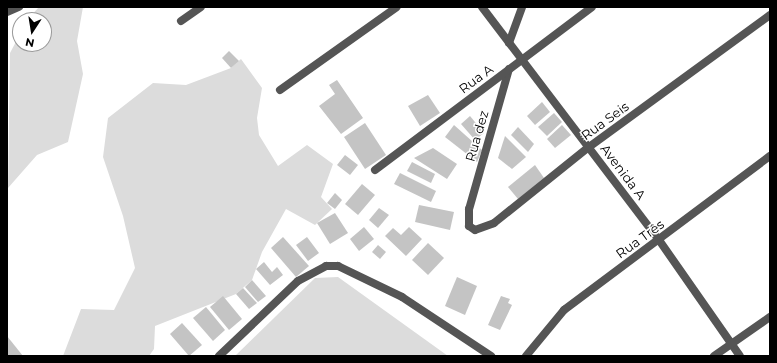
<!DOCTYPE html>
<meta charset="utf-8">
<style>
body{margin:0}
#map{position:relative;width:777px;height:363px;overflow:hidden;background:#fff;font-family:Montserrat,sans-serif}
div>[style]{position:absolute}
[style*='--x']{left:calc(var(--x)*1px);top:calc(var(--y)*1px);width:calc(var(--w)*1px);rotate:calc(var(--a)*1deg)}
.green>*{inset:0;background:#dcdcdc}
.building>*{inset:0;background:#c4c4c4}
.street>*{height:8px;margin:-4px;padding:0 4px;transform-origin:4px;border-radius:4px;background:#555}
span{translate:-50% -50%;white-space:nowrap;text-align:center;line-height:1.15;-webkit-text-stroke:3px #fff;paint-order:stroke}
.street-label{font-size:13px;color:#000}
.frame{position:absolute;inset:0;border:8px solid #000;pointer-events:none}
.north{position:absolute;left:12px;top:12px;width:40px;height:40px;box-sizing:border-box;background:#fff;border:1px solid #999;border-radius:50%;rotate:192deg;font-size:11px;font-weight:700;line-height:16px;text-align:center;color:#000}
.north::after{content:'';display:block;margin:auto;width:14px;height:18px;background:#000;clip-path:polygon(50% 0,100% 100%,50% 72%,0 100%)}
</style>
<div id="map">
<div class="green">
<i style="clip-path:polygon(39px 7px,83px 7px,77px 41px,83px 74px,68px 142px,37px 155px,8px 188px,10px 53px,20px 34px,20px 44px,44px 44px,44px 20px,27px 20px)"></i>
<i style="clip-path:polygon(241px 59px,262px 88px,257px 118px,259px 135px,278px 166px,307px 145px,333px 164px,321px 197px,332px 209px,315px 225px,286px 209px,262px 252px,252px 280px,236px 294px,155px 326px,154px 349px,149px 356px,63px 356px,81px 309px,114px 310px,135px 268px,123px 216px,103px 157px,108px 118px,153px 83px,186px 85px,231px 68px)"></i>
<i style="clip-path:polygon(338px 277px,448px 356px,235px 356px,315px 278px)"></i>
</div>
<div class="building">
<i style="clip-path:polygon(229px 51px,239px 61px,231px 68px,222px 58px)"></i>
<i style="clip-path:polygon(337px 80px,363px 118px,341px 134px,319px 106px,335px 94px,329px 85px)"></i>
<i style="clip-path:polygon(428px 95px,440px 113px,420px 126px,408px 106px)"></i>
<i style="clip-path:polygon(542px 102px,550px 112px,535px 125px,527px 116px)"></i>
<i style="clip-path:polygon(554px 113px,562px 122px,547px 136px,538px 127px)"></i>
<i style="clip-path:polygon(470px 116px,484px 133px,475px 140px,461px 124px)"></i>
<i style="clip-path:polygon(365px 123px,386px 155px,365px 169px,344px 137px)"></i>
<i style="clip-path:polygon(454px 125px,482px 150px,477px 162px,445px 137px)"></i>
<i style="clip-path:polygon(562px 125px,571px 135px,555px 148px,547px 139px)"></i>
<i style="clip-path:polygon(518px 127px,534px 144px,528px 152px,511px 135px)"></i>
<i style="clip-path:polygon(505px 136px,526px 157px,512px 169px,498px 158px)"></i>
<i style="clip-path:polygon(433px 148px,457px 164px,447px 179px,414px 158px)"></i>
<i style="clip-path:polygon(345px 155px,358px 165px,350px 175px,337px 165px)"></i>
<i style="clip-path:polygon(412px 162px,435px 174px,431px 183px,407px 171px)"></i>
<i style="clip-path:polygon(535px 165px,544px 178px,518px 199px,508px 187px)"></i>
<i style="clip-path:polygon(400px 173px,436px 191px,431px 202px,394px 184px)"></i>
<i style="clip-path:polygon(362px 184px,375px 195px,358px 215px,345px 204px)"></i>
<i style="clip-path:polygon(335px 193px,342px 200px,335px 209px,327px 203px)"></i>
<i style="clip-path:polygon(419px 205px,454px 212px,450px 230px,415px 222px)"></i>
<i style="clip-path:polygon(379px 208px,389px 215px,378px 228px,369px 220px)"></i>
<i style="clip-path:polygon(335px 213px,348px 233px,330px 244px,317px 223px)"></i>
<i style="clip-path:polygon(364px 227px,374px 239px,359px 251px,350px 239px)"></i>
<i style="clip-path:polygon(409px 227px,422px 239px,406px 256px,385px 236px,393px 228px,401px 235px)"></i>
<i style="clip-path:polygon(283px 237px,309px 266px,296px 277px,271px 248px)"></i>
<i style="clip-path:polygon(307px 237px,319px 253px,308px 261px,296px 245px)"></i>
<i style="clip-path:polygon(428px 243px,444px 258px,428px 275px,412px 260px)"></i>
<i style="clip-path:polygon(378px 245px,386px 252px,380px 259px,372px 252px)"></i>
<i style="clip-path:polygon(264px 262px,272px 272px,277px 267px,283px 275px,270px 285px,256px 269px)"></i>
<i style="clip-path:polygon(457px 277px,477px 286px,465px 315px,445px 306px)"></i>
<i style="clip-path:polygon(252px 280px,266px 296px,258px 302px,245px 287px)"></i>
<i style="clip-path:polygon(243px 288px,257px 303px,249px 309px,236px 294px)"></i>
<i style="clip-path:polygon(223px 296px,242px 319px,229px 330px,210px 307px)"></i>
<i style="clip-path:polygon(501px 296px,510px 299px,508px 303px,512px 305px,500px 330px,488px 325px)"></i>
<i style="clip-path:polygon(206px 307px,225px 330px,213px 341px,193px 318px)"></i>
<i style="clip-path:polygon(182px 323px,202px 345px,189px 356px,170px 334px)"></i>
<i style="clip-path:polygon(7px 336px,23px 356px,7px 356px)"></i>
</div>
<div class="street">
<i style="--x:482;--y:7;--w:293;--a:52.8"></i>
<i style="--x:659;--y:240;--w:141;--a:55.1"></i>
<i style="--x:7;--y:12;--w:13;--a:-23"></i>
<i style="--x:181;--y:21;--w:24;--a:-35"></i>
<i style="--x:509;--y:43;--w:38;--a:-70"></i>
<i style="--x:509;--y:69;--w:146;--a:105.9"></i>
<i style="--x:469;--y:209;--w:17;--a:90"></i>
<i style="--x:469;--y:226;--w:7;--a:34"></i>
<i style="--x:475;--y:230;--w:20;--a:-20"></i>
<i style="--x:494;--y:223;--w:122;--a:-38.7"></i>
<i style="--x:589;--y:147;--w:224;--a:-36.1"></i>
<i style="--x:280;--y:90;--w:143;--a:-35.4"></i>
<i style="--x:375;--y:170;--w:271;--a:-36.9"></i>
<i style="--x:219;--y:356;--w:109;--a:-43.5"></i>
<i style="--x:298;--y:281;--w:32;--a:-28"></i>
<i style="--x:326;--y:266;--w:12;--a:0"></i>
<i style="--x:338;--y:266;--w:71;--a:25.8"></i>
<i style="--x:402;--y:297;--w:107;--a:33.5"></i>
<i style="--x:526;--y:356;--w:60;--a:-50.4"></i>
<i style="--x:564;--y:310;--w:257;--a:-36.8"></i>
<i style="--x:714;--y:356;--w:68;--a:-34.9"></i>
</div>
<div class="street-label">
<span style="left:476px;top:79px;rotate:-37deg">Rua A</span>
<span style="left:605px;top:121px;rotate:-36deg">Rua Seis</span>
<span style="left:477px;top:136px;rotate:-74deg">Rua dez</span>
<span style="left:623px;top:172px;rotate:53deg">Avenida A</span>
<span style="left:640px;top:239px;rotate:-36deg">Rua Três</span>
</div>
<div class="frame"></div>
<div class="north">N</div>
</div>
